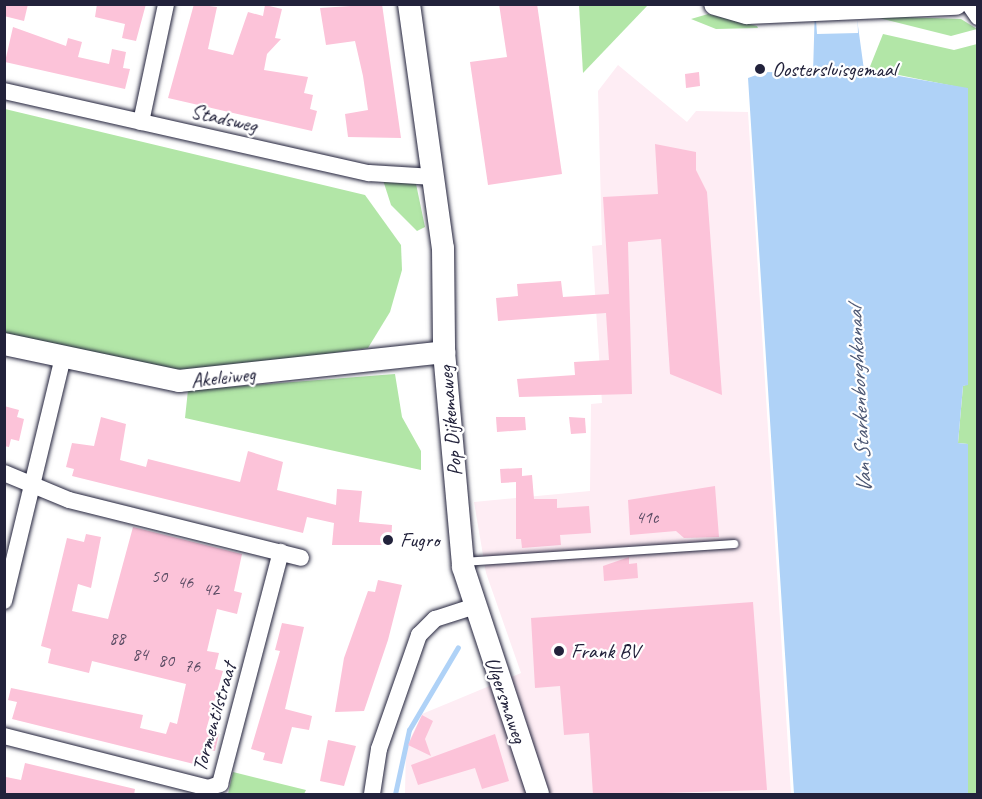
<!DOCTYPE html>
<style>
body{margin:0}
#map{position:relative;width:982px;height:799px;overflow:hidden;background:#fff;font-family:Caveat,sans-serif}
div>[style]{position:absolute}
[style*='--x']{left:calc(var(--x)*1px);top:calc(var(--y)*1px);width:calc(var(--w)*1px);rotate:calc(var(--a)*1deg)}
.built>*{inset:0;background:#feedf4}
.green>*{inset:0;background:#b2e6a7}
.water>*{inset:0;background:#afd2f7}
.pier>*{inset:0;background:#fff}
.stream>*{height:5px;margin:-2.5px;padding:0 2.5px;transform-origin:2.5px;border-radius:2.5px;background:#afd2f7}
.building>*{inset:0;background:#fcc3d9}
.roads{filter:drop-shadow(0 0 2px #22223b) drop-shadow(0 0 2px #22223b)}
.lane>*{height:8px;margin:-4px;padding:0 4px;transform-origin:4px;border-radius:4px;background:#fff}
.street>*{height:16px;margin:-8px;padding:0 8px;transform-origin:8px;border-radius:8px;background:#fff}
.secondary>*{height:22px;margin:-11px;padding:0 11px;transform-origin:11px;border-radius:11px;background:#fff}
.dots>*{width:16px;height:16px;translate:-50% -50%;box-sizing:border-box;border:3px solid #fff;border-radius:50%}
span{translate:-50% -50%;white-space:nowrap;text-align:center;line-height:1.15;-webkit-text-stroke:4.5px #fff;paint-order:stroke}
.number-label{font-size:18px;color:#584a62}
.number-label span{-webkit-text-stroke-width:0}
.poi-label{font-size:21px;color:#22223b}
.left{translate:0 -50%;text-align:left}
.street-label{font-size:21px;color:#22223b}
.water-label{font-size:22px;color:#4c5773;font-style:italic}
.frame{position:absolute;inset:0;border:6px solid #22223b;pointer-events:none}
</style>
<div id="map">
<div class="built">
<i style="clip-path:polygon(618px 65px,687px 122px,696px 111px,748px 112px,791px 794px,405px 794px,406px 748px,422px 714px,521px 673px,486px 573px,474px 502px,590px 491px,591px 404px,602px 403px,592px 246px,602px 245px,598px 91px)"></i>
</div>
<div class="green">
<i style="clip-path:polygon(579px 5px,579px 4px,648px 5px,583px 73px)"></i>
<i style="clip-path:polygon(708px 14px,757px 26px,758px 28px,716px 29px,691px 19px)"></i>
<i style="clip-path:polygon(871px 16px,961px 19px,977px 29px,951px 36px)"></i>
<i style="clip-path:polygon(883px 34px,954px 50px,977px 44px,977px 794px,968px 794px,968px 444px,958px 443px,963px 386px,968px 384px,968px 89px,869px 69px)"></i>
<i style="clip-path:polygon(5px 109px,365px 195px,401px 245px,402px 270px,390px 312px,368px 348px,188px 374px,5px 338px)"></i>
<i style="clip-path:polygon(415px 179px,425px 227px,417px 231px,391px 205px,383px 180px)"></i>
<i style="clip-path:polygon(395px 374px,402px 417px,421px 451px,421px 470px,185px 418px,188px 390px)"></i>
<i style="clip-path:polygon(233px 772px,306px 790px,304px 794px,228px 794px)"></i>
</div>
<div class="water">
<i style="clip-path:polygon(855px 4px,864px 70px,968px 88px,968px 385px,963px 386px,958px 443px,968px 444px,968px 794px,794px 794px,748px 78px,765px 72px,813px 73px,815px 5px)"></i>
</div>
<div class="pier">
<i style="clip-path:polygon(815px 5px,857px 5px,858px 33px,817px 34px)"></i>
</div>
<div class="stream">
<i style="--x:395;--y:794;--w:66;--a:-77.7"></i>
<i style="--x:409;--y:730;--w:96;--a:-59.4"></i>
</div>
<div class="building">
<i style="clip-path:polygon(4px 4px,28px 4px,24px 21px,4px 16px)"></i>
<i style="clip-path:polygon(97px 4px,146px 4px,136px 41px,122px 38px,125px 24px,95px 17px)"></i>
<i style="clip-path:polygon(194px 4px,217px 7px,208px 49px,233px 55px,248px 12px,263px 16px,265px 5px,282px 9px,275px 38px,281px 39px,267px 54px,264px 70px,308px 77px,304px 93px,313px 95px,310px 109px,317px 111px,312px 131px,168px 98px)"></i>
<i style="clip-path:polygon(382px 4px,401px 138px,348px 137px,345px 114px,368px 110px,363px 76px,355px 41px,326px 45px,320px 8px)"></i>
<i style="clip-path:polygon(499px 4px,537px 4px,562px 174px,488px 185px,470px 62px,507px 57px)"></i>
<i style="clip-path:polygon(13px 27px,66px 46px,68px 38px,82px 42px,78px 57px,109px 64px,112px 49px,126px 52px,123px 68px,130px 69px,125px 89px,5px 62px)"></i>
<i style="clip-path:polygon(699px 72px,700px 86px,686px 88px,685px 74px)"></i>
<i style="clip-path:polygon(655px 144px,696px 152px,696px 170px,707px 192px,722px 395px,670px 374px,661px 239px,628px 242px,632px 394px,519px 397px,517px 379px,575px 375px,574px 362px,609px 360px,606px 313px,498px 321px,496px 298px,518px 296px,517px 284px,561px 281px,563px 297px,609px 294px,603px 197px,658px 194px)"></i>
<i style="clip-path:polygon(4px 406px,19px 410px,17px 417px,24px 419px,19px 441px,11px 439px,9px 447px,4px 446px)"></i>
<i style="clip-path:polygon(101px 417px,126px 424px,120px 460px,146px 467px,148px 459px,240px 482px,248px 451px,283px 462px,277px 490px,336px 505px,337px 489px,362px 491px,359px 522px,392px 525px,391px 545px,332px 545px,334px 523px,307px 517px,303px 533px,72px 476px,74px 469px,66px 467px,72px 443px,94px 446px)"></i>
<i style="clip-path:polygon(496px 417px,525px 417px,526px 430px,497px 432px)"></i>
<i style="clip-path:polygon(569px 417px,585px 418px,586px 433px,571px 434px)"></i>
<i style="clip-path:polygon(522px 468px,522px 476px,532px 475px,534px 499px,557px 499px,557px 508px,589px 506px,591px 533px,560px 535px,561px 545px,522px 548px,521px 539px,516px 539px,516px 482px,501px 483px,500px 469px)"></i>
<i style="clip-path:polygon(715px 486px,719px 537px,684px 538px,676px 531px,630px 535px,628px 500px)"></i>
<i style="clip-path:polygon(133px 527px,242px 554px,234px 591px,242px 593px,237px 614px,217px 609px,207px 651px,219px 653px,215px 669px,223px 671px,206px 730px,219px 734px,215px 751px,206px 749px,202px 766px,12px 719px,17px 702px,8px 700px,11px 688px,143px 715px,140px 728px,166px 734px,170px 722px,177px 724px,186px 684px,92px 661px,89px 673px,48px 663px,51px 649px,41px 646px,67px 538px,84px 542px,86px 534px,101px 537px,91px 588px,78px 584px,72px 611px,108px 619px)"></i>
<i style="clip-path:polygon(629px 557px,629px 564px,637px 563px,638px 578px,604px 581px,603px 566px)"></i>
<i style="clip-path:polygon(378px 580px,402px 585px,388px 640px,364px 711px,335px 712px,344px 658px,368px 591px,375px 592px)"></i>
<i style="clip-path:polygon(753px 602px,767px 790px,593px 795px,589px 733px,564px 735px,560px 686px,535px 688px,531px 618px)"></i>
<i style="clip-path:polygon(282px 623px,304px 627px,285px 709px,312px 716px,309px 730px,292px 727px,282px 764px,263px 760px,265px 753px,251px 749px,280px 651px,275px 650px)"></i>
<i style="clip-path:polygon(422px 715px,433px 721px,425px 739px,431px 756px,408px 745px)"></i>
<i style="clip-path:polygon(495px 734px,509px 781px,482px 789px,475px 768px,418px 785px,411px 765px)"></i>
<i style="clip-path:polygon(328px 740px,356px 746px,344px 786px,320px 781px)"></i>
<i style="clip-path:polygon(25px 763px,135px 789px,134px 795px,4px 795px,6px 777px,21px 780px)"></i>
</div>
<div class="roads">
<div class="lane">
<i style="--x:463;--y:562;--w:272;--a:-3.8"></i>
</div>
<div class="street">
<i style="--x:969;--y:4;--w:16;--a:55"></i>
<i style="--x:4;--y:91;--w:374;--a:12.7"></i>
<i style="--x:369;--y:173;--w:65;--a:3.5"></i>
<i style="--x:141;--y:122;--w:121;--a:-78"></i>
<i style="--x:4;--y:473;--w:70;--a:22.6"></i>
<i style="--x:69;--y:500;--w:239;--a:14"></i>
<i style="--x:4;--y:601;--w:250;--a:-76.4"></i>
<i style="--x:4;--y:736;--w:211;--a:14.3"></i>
<i style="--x:208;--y:788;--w:13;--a:-18"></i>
<i style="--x:220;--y:784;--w:240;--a:-75.3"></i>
<i style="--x:372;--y:794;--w:46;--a:-81.2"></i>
<i style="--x:379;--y:749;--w:121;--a:-70.7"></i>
<i style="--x:419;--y:635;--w:23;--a:-45"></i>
<i style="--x:435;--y:619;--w:42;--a:-18"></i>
</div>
<div class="secondary">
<i style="--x:409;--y:4;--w:246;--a:82.1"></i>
<i style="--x:443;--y:248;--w:104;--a:89.4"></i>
<i style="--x:444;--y:352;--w:216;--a:84.9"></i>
<i style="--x:463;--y:567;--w:239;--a:71.7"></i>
<i style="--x:715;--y:4;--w:33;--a:16"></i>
<i style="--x:747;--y:13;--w:209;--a:-2.5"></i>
<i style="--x:4;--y:344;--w:179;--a:11.9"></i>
<i style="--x:179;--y:381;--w:267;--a:-6.2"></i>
</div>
</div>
<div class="dots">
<i style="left:760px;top:69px;background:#22223b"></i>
<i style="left:388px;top:540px;background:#22223b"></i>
<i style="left:559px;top:651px;background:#22223b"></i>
</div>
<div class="number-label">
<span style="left:647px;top:517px">41c</span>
<span style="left:159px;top:576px">50</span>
<span style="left:185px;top:582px">46</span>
<span style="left:211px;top:589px">42</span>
<span style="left:117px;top:638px">88</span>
<span style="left:140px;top:654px">84</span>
<span style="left:166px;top:660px">80</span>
<span style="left:192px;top:666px">76</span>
</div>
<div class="poi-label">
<span class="left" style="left:772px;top:69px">Oostersluisgemaal</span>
<span class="left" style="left:400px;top:540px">Fugro</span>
<span class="left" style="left:571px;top:651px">Frank BV</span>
</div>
<div class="street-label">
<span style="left:224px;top:118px;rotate:13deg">Stadsweg</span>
<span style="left:223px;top:377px;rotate:-6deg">Akeleiweg</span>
<span style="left:450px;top:421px;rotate:-95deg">Pop Dijkemaweg</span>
<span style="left:506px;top:700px;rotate:71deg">Ulgersmaweg</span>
<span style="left:214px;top:717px;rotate:-74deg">Tormentilstraat</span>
</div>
<div class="water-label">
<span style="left:860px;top:400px;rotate:-93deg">Van Starkenborghkanaal</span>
</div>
<div class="frame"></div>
</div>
